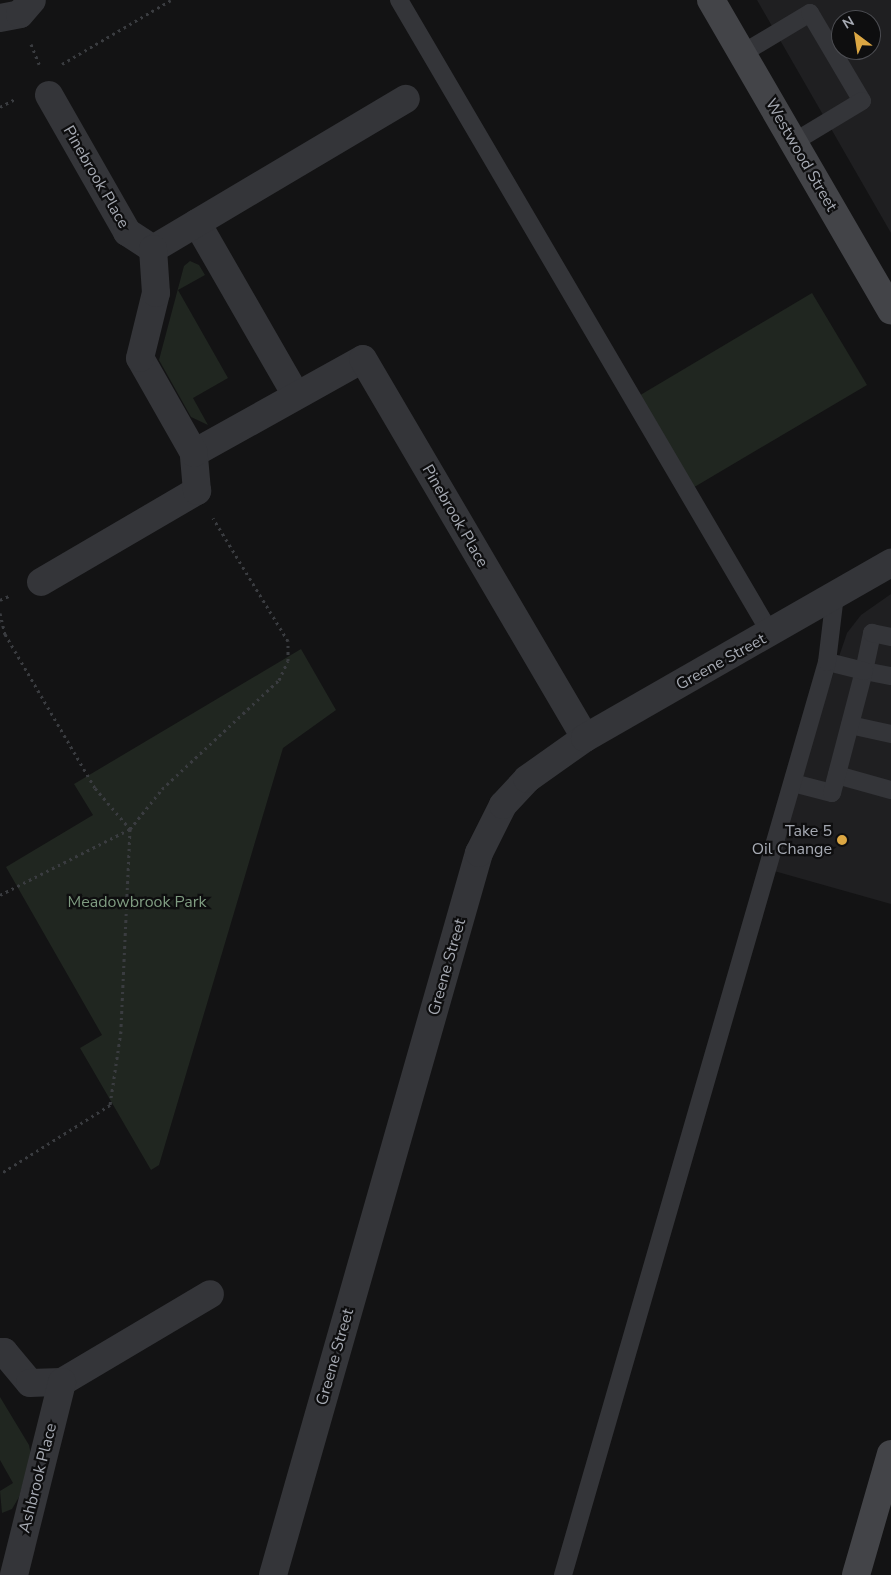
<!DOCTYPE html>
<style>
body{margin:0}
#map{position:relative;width:891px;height:1575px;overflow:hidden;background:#131314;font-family:"Nunito Sans",sans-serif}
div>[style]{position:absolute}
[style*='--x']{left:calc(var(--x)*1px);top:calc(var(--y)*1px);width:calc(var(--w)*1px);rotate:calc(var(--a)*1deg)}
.built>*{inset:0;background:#1f1f21}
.green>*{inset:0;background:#202620}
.path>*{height:3px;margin-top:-1.5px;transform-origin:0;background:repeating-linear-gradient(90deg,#3a3c40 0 2.5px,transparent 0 6.5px)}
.lane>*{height:18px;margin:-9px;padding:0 9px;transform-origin:9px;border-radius:9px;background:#343539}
.street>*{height:28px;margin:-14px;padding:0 14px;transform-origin:14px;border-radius:14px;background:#343539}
.secondary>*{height:28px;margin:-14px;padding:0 14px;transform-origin:14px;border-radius:14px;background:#434448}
.dots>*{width:14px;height:14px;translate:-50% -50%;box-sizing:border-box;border:2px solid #0e0e0f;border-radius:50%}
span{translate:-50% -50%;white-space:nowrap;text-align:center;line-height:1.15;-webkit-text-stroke:4.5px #0e0e0f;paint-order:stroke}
.street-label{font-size:16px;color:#a6aab3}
.poi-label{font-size:16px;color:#a6aab3}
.right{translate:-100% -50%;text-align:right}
.park-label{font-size:16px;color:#7f9c81}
.north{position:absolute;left:831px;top:10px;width:50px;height:50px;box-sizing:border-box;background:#0e0e0f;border:1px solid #4b4c51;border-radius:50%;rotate:329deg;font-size:14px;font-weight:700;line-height:20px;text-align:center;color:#a6aab3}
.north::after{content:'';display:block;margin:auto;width:18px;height:22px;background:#dca743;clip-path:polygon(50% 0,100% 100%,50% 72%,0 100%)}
</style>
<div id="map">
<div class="built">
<i style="clip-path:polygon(evenodd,757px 0,891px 0,891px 233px,757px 0,841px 20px,871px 20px,871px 50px,841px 50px,841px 20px)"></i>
<i style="clip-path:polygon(891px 594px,891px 904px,767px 869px,847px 633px,861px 615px)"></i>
</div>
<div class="green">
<i style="clip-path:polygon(190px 261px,199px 265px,205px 275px,178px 290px,228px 378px,193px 398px,208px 425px,191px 417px,159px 360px,184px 266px)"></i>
<i style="clip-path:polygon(812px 293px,867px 385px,691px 489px,637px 397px)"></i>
<i style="clip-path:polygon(301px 649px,336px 710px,283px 748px,159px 1165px,151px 1170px,80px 1048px,102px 1035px,6px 867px,93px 815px,74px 784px)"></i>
<i style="clip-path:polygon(0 1397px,29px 1445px,31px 1455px,19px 1497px,12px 1509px,2px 1513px,0 1491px,13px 1483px,0 1460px)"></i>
</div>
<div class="path">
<i style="--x:31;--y:44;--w:22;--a:68"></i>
<i style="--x:62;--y:64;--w:126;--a:-30.4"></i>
<i style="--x:0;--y:107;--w:19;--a:-28"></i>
<i style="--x:0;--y:600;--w:12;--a:-24"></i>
<i style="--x:0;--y:613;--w:22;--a:77"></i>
<i style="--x:5;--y:634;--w:178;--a:59.7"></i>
<i style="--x:95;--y:788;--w:54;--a:49.5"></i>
<i style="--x:130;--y:829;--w:202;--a:92.6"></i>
<i style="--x:121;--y:1031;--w:75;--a:98.5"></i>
<i style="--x:110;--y:1105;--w:130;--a:147.9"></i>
<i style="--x:0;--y:895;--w:146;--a:-26.9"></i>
<i style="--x:130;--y:829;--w:51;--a:-51.3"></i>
<i style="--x:162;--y:789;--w:160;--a:-43"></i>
<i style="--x:279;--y:680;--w:21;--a:-65"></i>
<i style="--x:288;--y:661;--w:20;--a:-90"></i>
<i style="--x:288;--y:641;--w:144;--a:-121.4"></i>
</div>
<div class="lane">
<i style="--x:399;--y:0;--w:735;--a:59.6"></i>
<i style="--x:743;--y:53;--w:78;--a:-30.8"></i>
<i style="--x:810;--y:13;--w:102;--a:59.4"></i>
<i style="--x:862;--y:101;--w:79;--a:148.9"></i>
<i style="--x:890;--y:676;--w:26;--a:-169"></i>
<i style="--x:864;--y:671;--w:39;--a:-78"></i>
<i style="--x:872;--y:633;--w:19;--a:12"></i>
<i style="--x:850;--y:725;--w:42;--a:12.4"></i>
<i style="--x:837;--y:775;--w:56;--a:15.5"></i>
<i style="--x:793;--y:783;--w:40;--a:14.4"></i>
<i style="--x:832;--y:793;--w:126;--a:-75.3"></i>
<i style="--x:864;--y:671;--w:38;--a:-166"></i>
<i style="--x:563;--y:1575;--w:950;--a:-73.87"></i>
<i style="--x:827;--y:662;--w:67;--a:-83.2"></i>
</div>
<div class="street">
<i style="--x:0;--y:18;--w:20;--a:-11"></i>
<i style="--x:20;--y:14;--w:18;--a:-49"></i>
<i style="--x:49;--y:95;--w:158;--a:60.3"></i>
<i style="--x:127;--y:232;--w:31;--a:33"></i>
<i style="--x:197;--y:223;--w:198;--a:60.1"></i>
<i style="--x:153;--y:249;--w:294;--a:-30.7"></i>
<i style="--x:194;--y:453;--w:193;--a:-29.1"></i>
<i style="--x:363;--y:359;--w:439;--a:59.6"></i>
<i style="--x:41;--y:582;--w:181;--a:-30.3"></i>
<i style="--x:197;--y:491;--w:38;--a:-95"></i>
<i style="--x:194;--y:453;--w:109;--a:-119.6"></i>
<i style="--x:140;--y:358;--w:67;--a:-76.2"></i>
<i style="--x:156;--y:293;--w:44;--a:-93.9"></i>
<i style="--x:0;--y:1352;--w:4;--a:0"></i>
<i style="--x:4;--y:1352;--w:40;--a:50"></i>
<i style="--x:30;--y:1383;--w:32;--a:-2"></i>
<i style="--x:62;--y:1382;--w:172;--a:-30.7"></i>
<i style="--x:14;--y:1575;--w:199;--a:-76"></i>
<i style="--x:273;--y:1575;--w:751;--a:-74.08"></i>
<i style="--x:479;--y:853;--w:54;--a:-63.4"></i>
<i style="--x:503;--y:805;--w:35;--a:-47"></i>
<i style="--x:527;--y:779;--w:71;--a:-35.3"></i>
<i style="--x:585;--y:738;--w:353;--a:-29.8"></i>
</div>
<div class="secondary">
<i style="--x:711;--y:0;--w:359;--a:59.9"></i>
<i style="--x:856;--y:1575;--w:126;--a:-73.9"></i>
</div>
<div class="dots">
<i style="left:842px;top:840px;background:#dca743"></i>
</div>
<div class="street-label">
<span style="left:801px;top:155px;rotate:60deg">Westwood Street</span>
<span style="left:96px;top:177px;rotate:60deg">Pinebrook Place</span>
<span style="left:455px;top:516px;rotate:60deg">Pinebrook Place</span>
<span style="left:721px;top:662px;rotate:-29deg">Greene Street</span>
<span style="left:447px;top:967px;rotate:-74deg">Greene Street</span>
<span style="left:335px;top:1357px;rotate:-74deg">Greene Street</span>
<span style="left:38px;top:1478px;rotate:-76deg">Ashbrook Place</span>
</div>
<div class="poi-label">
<span class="right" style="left:832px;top:840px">Take 5<br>Oil Change</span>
</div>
<div class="park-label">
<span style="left:137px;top:902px">Meadowbrook Park</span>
</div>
<div class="north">N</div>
</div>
